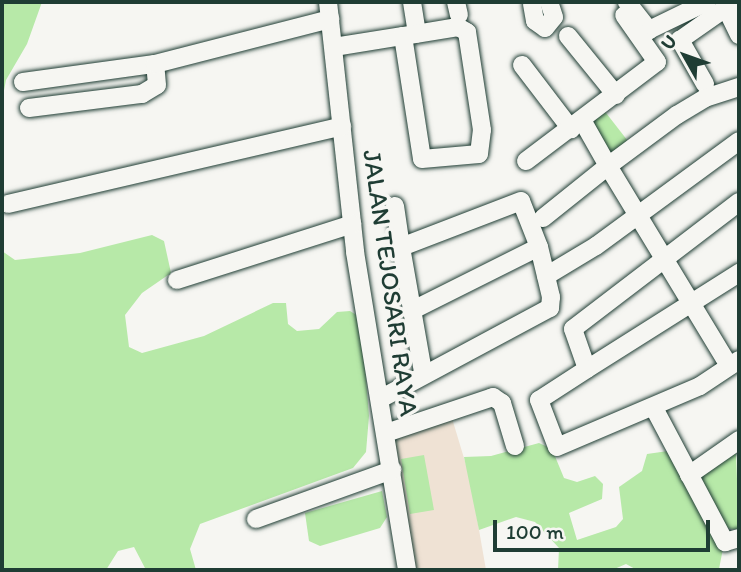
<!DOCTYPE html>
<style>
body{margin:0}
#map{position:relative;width:741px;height:572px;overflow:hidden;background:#f6f6f2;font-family:Itim,sans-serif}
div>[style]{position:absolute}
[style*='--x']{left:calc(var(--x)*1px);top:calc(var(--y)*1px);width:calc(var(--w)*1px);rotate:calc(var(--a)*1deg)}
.built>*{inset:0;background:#efe2d4}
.green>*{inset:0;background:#b7e9a8}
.roads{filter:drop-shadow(0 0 2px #1f3d34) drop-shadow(0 0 2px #1f3d34)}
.minor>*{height:18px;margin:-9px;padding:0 9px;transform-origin:9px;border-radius:9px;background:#f6f6f2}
span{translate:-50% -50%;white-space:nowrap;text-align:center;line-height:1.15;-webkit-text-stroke:7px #f6f6f2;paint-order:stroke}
.street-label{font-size:26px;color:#1f3d34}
.frame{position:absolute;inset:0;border:4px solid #1f3d34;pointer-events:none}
.north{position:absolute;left:650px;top:21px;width:70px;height:70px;-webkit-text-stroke:5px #f6f6f2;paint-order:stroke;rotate:310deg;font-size:19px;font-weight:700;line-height:28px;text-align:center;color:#1f3d34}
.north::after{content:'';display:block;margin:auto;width:24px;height:32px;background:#1f3d34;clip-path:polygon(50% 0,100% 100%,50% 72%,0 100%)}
.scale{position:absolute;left:493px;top:520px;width:217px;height:32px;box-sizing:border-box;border:4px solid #1f3d34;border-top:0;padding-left:9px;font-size:21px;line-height:24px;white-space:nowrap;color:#1f3d34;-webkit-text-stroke:5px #f6f6f2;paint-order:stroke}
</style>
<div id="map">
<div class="built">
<i style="clip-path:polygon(451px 415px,470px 478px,486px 570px,413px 570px,388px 434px)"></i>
</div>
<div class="green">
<i style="clip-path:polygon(2px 2px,42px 2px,27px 44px,6px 80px,2px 101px)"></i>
<i style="clip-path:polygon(603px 109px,631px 145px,613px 158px,585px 123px)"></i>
<i style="clip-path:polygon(152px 235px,164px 241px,171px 273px,142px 293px,125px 315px,129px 347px,142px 353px,204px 336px,273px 303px,286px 303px,288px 324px,297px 331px,319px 329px,337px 312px,350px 311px,361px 318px,369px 416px,366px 452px,353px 468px,200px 524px,190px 549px,196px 570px,146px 570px,134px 547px,118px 551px,106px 570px,2px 570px,2px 251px,15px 260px,80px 253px)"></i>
<i style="clip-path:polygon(539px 443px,552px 449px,564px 478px,577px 482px,595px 476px,603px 484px,602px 499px,569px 513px,577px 540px,616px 527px,623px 519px,619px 487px,642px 471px,647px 454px,668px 451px,685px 482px,736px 453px,739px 530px,727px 528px,719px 569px,637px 570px,626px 564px,612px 570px,558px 570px,559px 548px,535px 522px,516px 517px,479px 530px,464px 457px,491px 456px)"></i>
<i style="clip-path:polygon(424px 455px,434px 510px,410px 514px,401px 459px)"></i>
<i style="clip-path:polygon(382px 491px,387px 517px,380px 528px,320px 546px,309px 541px,305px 513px)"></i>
</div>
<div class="roads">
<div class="minor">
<i style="--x:328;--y:2;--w:251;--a:83.8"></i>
<i style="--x:355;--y:252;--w:322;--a:80.7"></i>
<i style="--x:412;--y:2;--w:32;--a:81"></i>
<i style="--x:456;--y:2;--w:13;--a:77"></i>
<i style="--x:627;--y:2;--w:36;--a:52"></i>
<i style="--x:649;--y:30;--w:64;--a:-25.8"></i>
<i style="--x:532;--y:4;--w:17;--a:80"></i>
<i style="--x:535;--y:21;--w:12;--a:35"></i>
<i style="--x:545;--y:28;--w:14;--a:-51"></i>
<i style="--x:554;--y:17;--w:16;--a:-108"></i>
<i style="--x:726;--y:8;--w:30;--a:64"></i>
<i style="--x:568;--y:36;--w:76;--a:50.9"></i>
<i style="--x:334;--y:47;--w:70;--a:-9.1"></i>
<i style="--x:403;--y:36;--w:124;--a:81.2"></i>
<i style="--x:422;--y:159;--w:57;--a:-5"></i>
<i style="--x:479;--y:154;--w:24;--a:-83"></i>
<i style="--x:482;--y:130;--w:99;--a:-98.7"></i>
<i style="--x:467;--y:32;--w:10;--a:-151"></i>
<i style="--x:458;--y:27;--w:56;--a:170.7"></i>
<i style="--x:522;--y:65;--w:81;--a:52.6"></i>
<i style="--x:23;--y:82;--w:133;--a:-7.8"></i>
<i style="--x:705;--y:84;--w:51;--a:-119.6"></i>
<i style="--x:680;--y:40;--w:66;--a:-35.1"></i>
<i style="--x:29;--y:108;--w:114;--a:-7.1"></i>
<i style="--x:142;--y:94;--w:17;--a:-31"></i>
<i style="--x:157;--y:85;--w:21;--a:-95"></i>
<i style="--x:155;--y:64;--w:181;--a:-14.4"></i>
<i style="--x:582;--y:120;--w:53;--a:60.5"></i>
<i style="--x:608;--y:166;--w:86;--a:-36.5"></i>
<i style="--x:677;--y:115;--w:33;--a:-31"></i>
<i style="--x:705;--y:98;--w:36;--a:-18"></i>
<i style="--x:526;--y:161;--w:164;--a:-37.1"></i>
<i style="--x:657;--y:62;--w:57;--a:-125.1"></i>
<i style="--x:739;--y:202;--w:209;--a:142.6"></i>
<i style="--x:573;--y:329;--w:42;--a:70.7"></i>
<i style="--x:587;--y:369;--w:180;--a:-32.3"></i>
<i style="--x:8;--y:204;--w:343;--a:-13.1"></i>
<i style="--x:395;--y:206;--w:41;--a:81.7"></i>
<i style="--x:543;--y:218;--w:83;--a:-38.7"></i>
<i style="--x:608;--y:166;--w:234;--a:58.8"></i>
<i style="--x:546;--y:276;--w:58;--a:-31"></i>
<i style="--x:596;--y:246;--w:177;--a:-36.3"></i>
<i style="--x:177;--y:280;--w:184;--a:-17.7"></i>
<i style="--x:411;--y:311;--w:143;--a:-26.6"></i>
<i style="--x:587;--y:369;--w:57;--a:147.1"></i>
<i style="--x:539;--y:400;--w:50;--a:69"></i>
<i style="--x:557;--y:447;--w:155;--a:-23.1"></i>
<i style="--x:700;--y:386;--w:47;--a:-33.7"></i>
<i style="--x:380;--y:399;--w:193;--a:-28.2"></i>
<i style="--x:550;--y:308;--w:11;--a:-85"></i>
<i style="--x:551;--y:297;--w:51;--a:-103.5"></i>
<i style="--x:539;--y:247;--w:49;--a:-111.4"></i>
<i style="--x:521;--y:201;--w:129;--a:159"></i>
<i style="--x:401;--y:247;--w:127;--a:80"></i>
<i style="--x:654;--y:408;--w:152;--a:62.1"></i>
<i style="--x:725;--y:542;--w:15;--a:-16"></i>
<i style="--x:386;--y:433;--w:113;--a:-18.6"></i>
<i style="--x:493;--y:397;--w:11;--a:34"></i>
<i style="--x:502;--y:403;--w:45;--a:73.2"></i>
<i style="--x:689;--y:475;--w:61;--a:-35"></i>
<i style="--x:256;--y:519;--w:145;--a:-19.8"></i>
</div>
</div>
<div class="street-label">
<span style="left:390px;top:283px;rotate:82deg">JALAN TEJOSARI RAYA</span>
</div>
<div class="frame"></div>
<div class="north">U</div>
<div class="scale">100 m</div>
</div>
